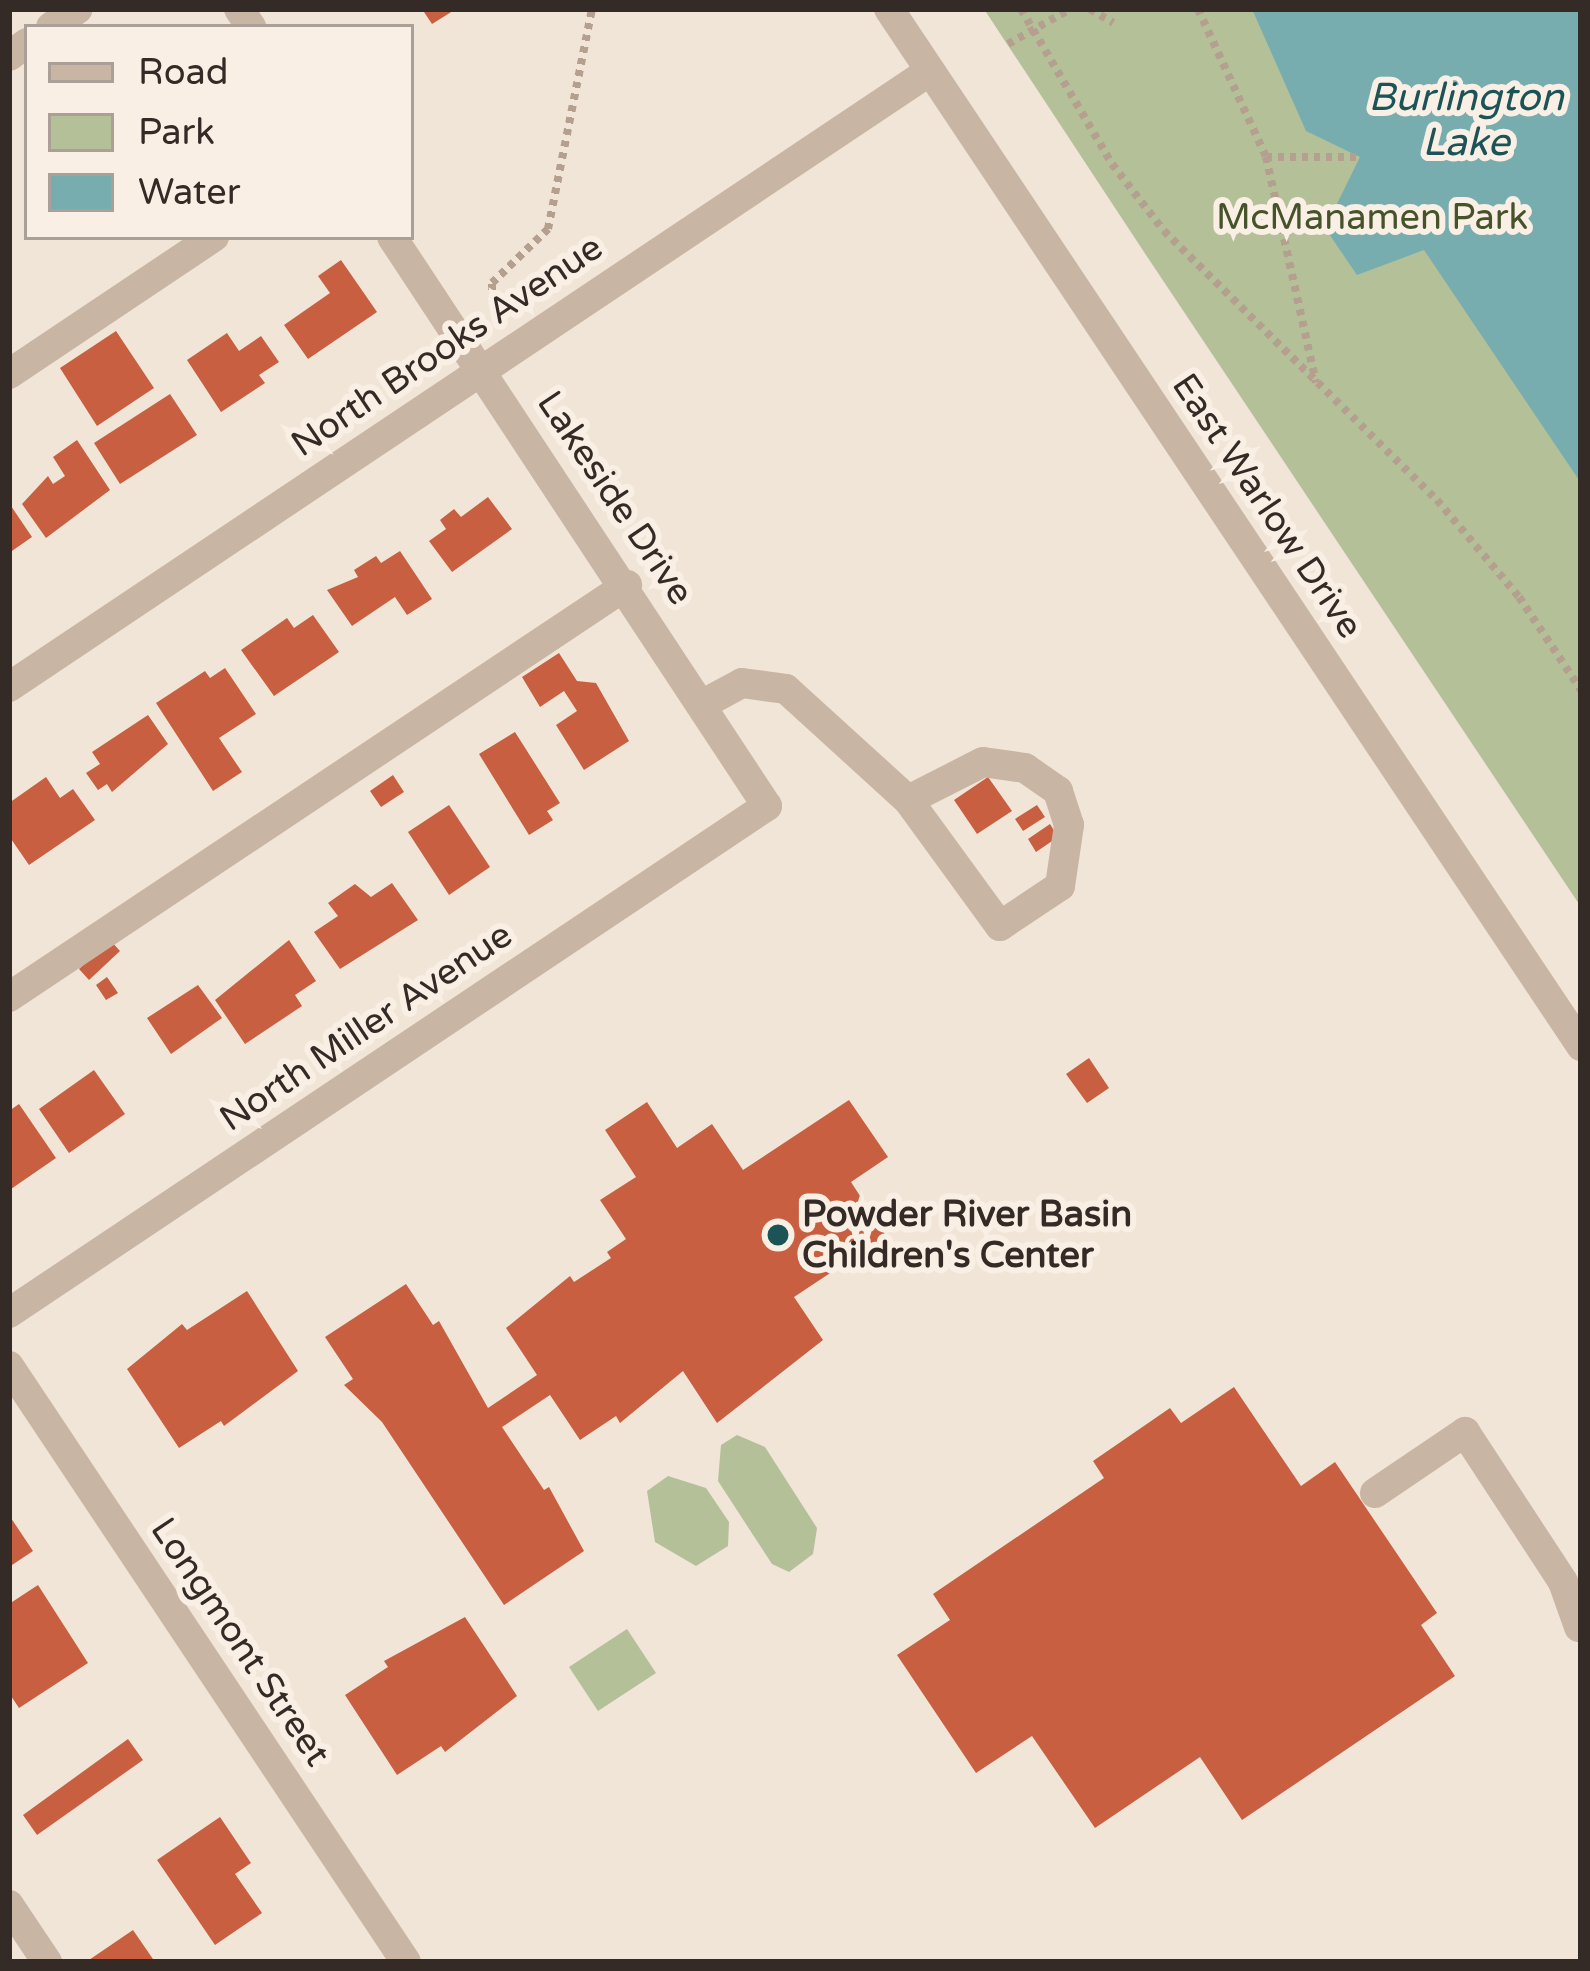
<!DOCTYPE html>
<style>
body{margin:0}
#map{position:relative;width:1590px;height:1971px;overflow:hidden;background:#f1e5d8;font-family:"Varela Round",sans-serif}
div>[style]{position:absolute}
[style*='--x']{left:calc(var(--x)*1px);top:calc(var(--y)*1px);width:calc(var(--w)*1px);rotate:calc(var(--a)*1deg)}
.green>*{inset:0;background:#b3c098}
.water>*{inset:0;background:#77adae}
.building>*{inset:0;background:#c75f40}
.path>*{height:8px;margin-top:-4px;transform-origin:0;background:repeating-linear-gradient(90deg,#b59f8e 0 6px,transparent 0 12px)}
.minor>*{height:30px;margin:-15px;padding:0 15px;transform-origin:15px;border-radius:15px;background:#c9b5a4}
.dots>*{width:33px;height:33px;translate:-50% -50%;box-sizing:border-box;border:6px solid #f9efe4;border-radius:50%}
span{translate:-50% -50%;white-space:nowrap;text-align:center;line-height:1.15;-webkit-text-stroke:12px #f9efe4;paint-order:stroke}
.park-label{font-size:36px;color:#445329}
.street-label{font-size:36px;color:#342a26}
.poi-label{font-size:36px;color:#342a26;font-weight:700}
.left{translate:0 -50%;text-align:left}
.water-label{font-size:39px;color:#1b5356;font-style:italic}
.frame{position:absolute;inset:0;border:12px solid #342a26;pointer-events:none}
.legend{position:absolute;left:24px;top:24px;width:390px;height:216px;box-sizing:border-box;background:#f9efe4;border:3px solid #aaa098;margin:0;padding:15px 21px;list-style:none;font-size:36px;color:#342a26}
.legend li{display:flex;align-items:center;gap:24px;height:60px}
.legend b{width:60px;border:3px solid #aaa098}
</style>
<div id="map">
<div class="green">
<i style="clip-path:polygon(984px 9px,1581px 9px,1581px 907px,1146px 255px)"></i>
<i style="clip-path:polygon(737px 1435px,765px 1447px,817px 1528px,813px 1554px,789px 1572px,772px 1564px,718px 1481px,721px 1445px)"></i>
<i style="clip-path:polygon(668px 1476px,706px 1488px,729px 1522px,728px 1546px,696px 1566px,655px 1542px,647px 1491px)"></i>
<i style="clip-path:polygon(627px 1629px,656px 1673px,598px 1711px,569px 1667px)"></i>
</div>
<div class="water">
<i style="clip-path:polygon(1252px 9px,1581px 9px,1581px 483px,1424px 250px,1357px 275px,1325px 228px,1360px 157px,1306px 131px)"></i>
</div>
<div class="building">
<i style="clip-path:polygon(422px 9px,456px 9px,432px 24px)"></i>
<i style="clip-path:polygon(341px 260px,377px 312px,308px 359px,284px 325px,330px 293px,318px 276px)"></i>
<i style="clip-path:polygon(116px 331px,154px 388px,97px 426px,60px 368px)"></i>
<i style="clip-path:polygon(227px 333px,239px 351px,261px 336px,279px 362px,259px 375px,265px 383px,221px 412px,187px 360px)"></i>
<i style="clip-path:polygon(170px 394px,197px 435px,120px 484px,94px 443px)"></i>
<i style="clip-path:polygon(77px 440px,110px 490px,46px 538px,22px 504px,48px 476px,53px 484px,65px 476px,53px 457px)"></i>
<i style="clip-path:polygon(488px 497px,512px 529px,452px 572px,429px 541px,446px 529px,440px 520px,454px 509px,461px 517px)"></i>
<i style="clip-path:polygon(9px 503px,32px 537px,9px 553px)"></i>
<i style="clip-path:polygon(400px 551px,432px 599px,407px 615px,395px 597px,352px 626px,327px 590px,358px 577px,354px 570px,376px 556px,381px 563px)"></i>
<i style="clip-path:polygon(313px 615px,339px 652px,274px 696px,241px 650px,287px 618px,294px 628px)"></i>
<i style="clip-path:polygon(559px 653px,577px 681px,596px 683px,629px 741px,584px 770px,556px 725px,577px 711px,564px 691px,540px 707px,522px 677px)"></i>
<i style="clip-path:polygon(225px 668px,256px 714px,219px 738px,242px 772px,213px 791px,156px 703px,205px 671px,210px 678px)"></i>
<i style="clip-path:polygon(148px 715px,168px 744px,112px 792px,107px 784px,98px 790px,86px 773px,100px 764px,92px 752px)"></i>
<i style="clip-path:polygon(515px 732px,560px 803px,547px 811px,553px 820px,529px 835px,479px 754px)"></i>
<i style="clip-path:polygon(393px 775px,404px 792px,381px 807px,370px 791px)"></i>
<i style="clip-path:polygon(46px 777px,60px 798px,73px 789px,95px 820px,29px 865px,9px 836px,9px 803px)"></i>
<i style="clip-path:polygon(988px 777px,1012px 811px,977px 834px,954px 800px)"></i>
<i style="clip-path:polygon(449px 805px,490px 867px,449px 895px,408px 832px)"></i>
<i style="clip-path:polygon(1037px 805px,1045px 817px,1023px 831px,1015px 819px)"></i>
<i style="clip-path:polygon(1050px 824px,1058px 837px,1036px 852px,1028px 839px)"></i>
<i style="clip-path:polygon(392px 883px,418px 920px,340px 969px,314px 932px,338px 916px,328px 903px,355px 884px,371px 897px)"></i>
<i style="clip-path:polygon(110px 940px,120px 951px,89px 980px,79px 969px)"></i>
<i style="clip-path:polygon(289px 940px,316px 981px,295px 995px,302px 1006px,245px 1044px,215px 1000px)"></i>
<i style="clip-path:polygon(107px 977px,118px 993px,106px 1000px,96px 985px)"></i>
<i style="clip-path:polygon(198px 985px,222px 1018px,171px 1054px,147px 1018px)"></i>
<i style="clip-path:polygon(1089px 1058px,1109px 1088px,1087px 1103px,1066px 1074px)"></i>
<i style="clip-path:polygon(94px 1070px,125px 1114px,69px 1153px,39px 1109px)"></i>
<i style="clip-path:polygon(849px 1100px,888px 1157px,851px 1182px,886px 1236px,794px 1297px,823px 1340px,717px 1423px,683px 1371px,620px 1423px,616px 1416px,580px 1440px,550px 1395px,502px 1427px,544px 1490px,549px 1487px,584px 1551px,504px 1605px,382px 1422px,344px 1385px,353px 1379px,325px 1337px,406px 1284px,433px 1325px,439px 1321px,488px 1408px,537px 1375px,506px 1328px,570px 1276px,574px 1282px,611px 1258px,607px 1252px,626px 1239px,600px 1200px,636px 1177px,605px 1130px,647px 1102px,677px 1148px,712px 1124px,743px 1170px)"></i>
<i style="clip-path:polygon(19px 1104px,56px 1158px,11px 1189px,9px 1111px)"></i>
<i style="clip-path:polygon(247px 1291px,298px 1371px,224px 1426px,221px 1421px,179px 1448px,127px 1369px,182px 1324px,187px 1330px)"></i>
<i style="clip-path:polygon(1234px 1387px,1301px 1486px,1335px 1462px,1437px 1613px,1421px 1625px,1455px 1676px,1242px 1820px,1200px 1757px,1095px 1828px,1032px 1736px,976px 1773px,897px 1655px,950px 1620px,933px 1594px,1104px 1478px,1093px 1461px,1170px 1408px,1181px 1423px)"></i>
<i style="clip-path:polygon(9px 1515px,33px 1551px,9px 1567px)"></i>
<i style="clip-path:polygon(38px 1585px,88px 1663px,19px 1708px,9px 1693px,9px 1604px)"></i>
<i style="clip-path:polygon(465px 1617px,517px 1696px,445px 1752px,441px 1746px,397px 1775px,345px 1695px,388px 1667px,384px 1661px)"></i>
<i style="clip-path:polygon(128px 1739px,143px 1760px,37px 1835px,23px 1815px)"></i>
<i style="clip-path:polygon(220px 1817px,251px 1863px,235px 1874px,262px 1913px,215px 1945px,157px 1860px)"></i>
<i style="clip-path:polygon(133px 1930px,155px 1962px,86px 1962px)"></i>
</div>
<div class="path">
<i style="--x:1021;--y:9;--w:180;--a:59.6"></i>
<i style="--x:1112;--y:164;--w:85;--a:52.2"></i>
<i style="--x:1164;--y:231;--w:383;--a:44.6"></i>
<i style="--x:1437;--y:500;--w:127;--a:49.8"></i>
<i style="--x:1519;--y:597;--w:112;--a:56.3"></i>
<i style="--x:1090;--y:9;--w:27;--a:31"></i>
<i style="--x:1198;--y:9;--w:163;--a:65.3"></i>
<i style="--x:1266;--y:157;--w:231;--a:77.5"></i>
<i style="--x:1008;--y:44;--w:71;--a:-29.4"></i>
<i style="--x:1266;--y:157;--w:95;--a:0"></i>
<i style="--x:492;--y:302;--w:19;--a:-90"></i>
<i style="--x:492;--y:283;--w:78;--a:-44"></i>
<i style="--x:548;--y:229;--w:224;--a:-78.7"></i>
</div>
<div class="minor">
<i style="--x:239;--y:9;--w:22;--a:56"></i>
<i style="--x:889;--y:9;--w:1247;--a:56.28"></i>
<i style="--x:51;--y:27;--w:32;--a:-34"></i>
<i style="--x:9;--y:56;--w:22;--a:-36"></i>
<i style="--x:9;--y:374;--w:247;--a:-33.8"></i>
<i style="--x:9;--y:687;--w:1108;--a:-33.78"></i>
<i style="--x:703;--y:704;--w:44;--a:-28.3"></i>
<i style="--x:742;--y:683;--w:44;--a:7.8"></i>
<i style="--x:786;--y:689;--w:165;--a:42.3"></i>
<i style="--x:908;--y:800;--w:156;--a:53.9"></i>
<i style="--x:1000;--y:926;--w:72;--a:-33.7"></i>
<i style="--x:1060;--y:886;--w:62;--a:-81.6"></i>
<i style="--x:1069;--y:825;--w:36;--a:-108"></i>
<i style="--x:1058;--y:791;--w:40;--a:-145.1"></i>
<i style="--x:1025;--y:768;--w:42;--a:-171.9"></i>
<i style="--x:983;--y:762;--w:84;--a:153.1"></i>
<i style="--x:9;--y:997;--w:743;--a:-33.69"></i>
<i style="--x:9;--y:1313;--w:912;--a:-33.78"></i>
<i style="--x:767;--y:806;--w:681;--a:-123.39"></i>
<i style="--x:9;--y:1366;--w:716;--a:56.33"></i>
<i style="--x:1375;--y:1493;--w:109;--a:-34.1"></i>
<i style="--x:1465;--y:1432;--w:179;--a:56.8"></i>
<i style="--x:1563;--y:1582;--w:48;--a:70.4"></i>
<i style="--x:9;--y:1905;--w:69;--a:56.3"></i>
</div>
<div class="dots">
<i style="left:778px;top:1235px;background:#1b5356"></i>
</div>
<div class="park-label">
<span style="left:1372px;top:218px">McManamen Park</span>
</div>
<div class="street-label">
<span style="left:447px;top:346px;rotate:-34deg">North Brooks Avenue</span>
<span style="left:615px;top:498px;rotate:56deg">Lakeside Drive</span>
<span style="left:1267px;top:506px;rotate:56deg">East Warlow Drive</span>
<span style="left:366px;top:1027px;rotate:-34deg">North Miller Avenue</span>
<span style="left:240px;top:1642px;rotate:56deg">Longmont Street</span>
</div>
<div class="poi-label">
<span class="left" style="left:802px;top:1235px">Powder River Basin<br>Children's Center</span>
</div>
<div class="water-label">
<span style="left:1466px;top:121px">Burlington<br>Lake</span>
</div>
<div class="frame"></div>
<ul class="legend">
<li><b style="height:15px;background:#c9b5a4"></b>Road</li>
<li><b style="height:33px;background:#b3c098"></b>Park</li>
<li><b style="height:33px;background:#77adae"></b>Water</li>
</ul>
</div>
